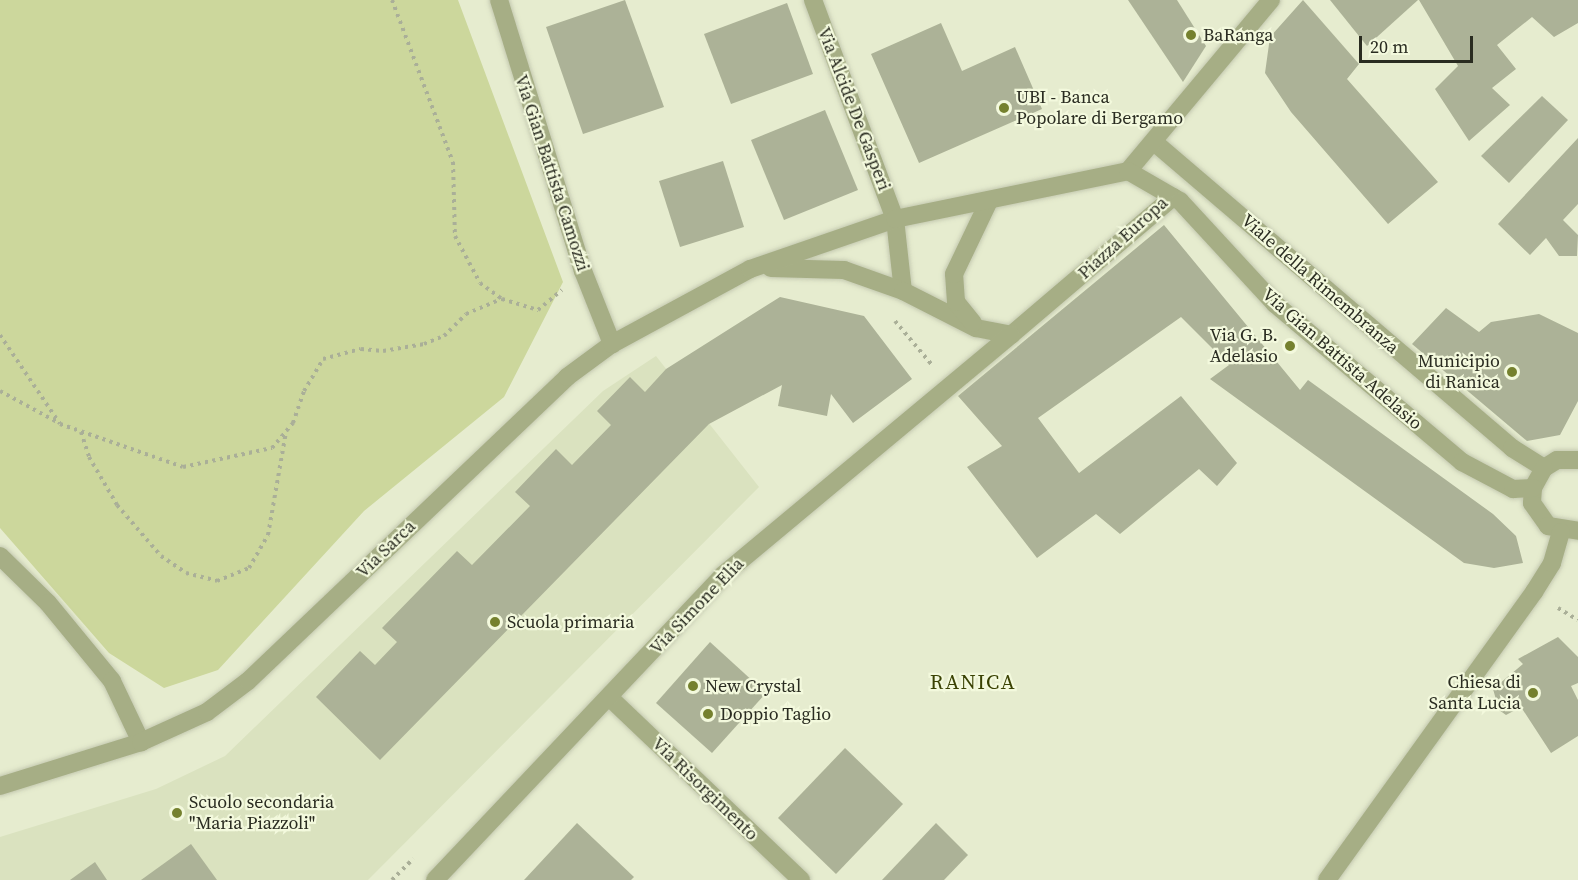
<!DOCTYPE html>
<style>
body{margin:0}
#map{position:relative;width:1578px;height:880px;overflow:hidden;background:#e6eccf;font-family:"Source Serif 4",serif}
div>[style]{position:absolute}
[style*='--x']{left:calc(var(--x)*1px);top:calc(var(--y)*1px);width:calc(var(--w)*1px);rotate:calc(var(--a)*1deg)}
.built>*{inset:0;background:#dae2bf}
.green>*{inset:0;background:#ccd79c}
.building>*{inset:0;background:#acb297}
.path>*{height:4px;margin-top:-2px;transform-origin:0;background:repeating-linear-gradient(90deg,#aaaf98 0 3px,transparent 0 7.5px)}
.roads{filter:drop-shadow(0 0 2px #c4c9b0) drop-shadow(0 0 2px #c4c9b0)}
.street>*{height:18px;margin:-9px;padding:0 9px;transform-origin:9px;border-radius:9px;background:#a6ae85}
.dots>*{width:16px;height:16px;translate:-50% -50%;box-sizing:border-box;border:3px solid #f3f9dd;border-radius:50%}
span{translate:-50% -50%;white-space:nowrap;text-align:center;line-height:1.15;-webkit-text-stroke:4.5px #f3f9dd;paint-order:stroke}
.poi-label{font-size:18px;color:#2a2c21}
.left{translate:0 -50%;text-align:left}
.right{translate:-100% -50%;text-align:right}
.street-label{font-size:18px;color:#2a2c21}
.quarter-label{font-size:21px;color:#3a4203;letter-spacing:1.5px}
.scale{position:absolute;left:1359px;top:36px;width:114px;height:27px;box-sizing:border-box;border:3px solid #2a2c21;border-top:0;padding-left:8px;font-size:18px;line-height:21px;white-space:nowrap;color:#2a2c21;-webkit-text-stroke:4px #f3f9dd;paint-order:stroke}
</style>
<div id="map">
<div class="built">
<i style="clip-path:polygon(656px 356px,759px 487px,368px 880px,0 880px,0 837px,156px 789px,225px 756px,603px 391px)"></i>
</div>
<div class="green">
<i style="clip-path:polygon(0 0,458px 0,563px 282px,504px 397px,364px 511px,218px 670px,164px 688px,109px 653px,0 528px)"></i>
</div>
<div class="building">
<i style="clip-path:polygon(625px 0,664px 107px,583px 134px,546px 27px)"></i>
<i style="clip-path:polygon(1128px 0,1177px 0,1206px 46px,1183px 82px)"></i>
<i style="clip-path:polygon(1303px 0,1359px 64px,1347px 79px,1438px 182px,1388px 224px,1291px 112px,1265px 73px,1270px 37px)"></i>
<i style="clip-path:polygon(1330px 0,1418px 0,1367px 46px)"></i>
<i style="clip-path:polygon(1419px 0,1578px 0,1578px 23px,1554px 37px,1532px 17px,1497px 45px,1516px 69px,1492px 88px,1510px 105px,1469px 141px,1435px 89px,1458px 66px)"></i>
<i style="clip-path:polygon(787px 3px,813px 74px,731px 104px,704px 34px)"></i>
<i style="clip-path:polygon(941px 23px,962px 71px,1015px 47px,1042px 109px,919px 163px,871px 54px)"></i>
<i style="clip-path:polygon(1542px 96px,1568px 120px,1509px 183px,1481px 156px)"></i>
<i style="clip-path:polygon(825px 110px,858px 190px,784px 220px,751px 140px)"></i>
<i style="clip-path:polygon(1578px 138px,1578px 204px,1563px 220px,1578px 235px,1577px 256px,1559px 256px,1546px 238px,1530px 255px,1498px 224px)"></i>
<i style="clip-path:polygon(723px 161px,744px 227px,680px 247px,659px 181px)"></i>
<i style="clip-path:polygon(1164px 225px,1300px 390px,1308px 380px,1493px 514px,1516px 536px,1523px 563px,1494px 568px,1464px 563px,1210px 379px,1229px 365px,1181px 317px,1038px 418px,1079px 473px,1181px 396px,1237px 463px,1217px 486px,1199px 469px,1120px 534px,1096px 514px,1037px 558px,967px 467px,1002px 446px,958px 396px)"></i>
<i style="clip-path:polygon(780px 297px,864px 316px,912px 379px,853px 423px,831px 394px,827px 416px,778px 406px,782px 385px,709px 424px,380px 760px,316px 697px,360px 651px,375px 665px,397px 642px,382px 628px,457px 551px,472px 565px,530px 506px,515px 492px,556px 449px,572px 465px,611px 425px,597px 411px,630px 377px,645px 392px,666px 369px)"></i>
<i style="clip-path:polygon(1446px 308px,1479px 332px,1491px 322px,1539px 314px,1578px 333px,1578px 401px,1560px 435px,1527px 441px,1412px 344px)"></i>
<i style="clip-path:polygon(1558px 637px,1578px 657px,1578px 683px,1571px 686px,1578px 700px,1578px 736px,1551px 753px,1521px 707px,1506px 715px,1499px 710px,1493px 689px,1523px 664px,1518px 659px)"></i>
<i style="clip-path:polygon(710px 642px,766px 693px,712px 753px,656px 703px)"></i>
<i style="clip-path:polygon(845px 748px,903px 804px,836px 874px,778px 818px)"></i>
<i style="clip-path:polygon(577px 823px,634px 877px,631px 880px,524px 880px)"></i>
<i style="clip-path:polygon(936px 823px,968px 855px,944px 880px,882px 880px)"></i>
<i style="clip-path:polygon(191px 844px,217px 880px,141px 880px)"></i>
<i style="clip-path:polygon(95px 862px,107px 880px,70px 880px)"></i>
</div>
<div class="path">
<i style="--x:392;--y:0;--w:173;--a:69.4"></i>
<i style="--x:453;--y:162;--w:74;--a:88.5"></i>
<i style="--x:455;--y:236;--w:53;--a:62"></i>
<i style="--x:480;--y:283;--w:27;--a:36"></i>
<i style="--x:502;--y:299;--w:38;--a:17"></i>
<i style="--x:538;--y:310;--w:31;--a:-40"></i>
<i style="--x:895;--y:321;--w:57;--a:49.9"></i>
<i style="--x:0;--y:335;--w:107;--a:56"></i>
<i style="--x:60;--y:424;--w:130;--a:19.3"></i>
<i style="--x:183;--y:467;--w:91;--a:-12.1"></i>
<i style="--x:272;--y:448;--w:33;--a:-50"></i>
<i style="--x:293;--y:423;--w:34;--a:-71"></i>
<i style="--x:304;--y:391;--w:37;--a:-59"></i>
<i style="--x:323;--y:359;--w:39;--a:-15"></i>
<i style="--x:361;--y:349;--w:22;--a:5"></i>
<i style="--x:383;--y:351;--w:42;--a:-9.7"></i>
<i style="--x:424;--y:344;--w:22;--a:-22"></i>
<i style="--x:444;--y:336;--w:31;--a:-45"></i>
<i style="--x:466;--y:314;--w:39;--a:-23"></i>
<i style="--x:0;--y:391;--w:67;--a:28.5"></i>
<i style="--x:81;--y:432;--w:26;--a:72"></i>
<i style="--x:89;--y:457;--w:56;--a:59.7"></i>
<i style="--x:117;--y:505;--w:67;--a:49.2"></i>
<i style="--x:161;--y:556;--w:30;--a:34"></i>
<i style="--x:186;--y:573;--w:32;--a:14"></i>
<i style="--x:217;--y:581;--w:35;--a:-22"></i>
<i style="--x:249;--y:568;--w:38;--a:-60"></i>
<i style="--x:268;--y:535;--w:105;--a:-80.1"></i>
<i style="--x:1558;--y:608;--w:23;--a:31"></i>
<i style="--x:392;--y:880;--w:30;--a:-45"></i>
</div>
<div class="roads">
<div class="street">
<i style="--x:499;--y:0;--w:284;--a:72.8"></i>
<i style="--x:583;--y:271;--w:79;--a:68.3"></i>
<i style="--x:813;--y:0;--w:234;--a:69.5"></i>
<i style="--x:895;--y:219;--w:72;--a:83.7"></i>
<i style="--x:1154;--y:142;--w:471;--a:40.5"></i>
<i style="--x:1512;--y:448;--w:38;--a:32"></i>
<i style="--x:1128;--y:171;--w:223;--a:-50.1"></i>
<i style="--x:771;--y:268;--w:73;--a:1.6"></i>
<i style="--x:844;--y:270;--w:63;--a:19.6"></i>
<i style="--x:903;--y:291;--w:82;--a:26.9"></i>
<i style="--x:976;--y:328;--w:36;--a:11"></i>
<i style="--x:1011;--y:335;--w:213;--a:-40.4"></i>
<i style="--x:973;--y:323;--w:27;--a:-129"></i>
<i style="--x:956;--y:302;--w:28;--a:-94"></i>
<i style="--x:954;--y:274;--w:81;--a:-64.4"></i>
<i style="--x:1578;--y:460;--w:21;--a:180"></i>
<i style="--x:1557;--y:460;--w:15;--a:148"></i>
<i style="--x:1544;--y:468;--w:23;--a:119"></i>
<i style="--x:1533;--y:488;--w:15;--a:94"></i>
<i style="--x:1532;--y:503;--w:28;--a:55"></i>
<i style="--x:1548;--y:526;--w:30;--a:9"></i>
<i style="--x:0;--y:556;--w:67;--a:44.4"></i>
<i style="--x:48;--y:603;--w:101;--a:50.6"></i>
<i style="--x:112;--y:681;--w:68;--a:64.6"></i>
<i style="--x:610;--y:698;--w:264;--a:43.6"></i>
<i style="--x:0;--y:786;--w:148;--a:-17.3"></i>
<i style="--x:141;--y:742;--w:72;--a:-24.4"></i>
<i style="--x:207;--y:712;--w:51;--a:-37.1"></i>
<i style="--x:248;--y:681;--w:441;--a:-43.6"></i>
<i style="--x:567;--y:377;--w:56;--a:-36.3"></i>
<i style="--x:612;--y:344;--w:157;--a:-28.5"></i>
<i style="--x:750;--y:269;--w:153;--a:-19"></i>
<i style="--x:895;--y:219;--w:238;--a:-11.6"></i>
<i style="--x:1128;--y:171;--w:60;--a:30"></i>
<i style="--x:1180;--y:201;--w:140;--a:47.3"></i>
<i style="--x:1275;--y:304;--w:245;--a:40.2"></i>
<i style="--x:1462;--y:462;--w:58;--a:27.9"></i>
<i style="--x:1513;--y:489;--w:20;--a:-3"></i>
<i style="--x:435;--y:880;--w:419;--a:-46.6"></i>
<i style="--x:723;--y:575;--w:375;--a:-39.8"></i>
<i style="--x:1327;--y:880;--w:355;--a:-54.3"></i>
<i style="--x:1534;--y:592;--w:34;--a:-58"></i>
<i style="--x:1552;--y:563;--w:32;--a:-74"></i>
</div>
</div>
<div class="dots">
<i style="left:1191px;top:35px;background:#75812e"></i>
<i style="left:1004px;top:108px;background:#75812e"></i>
<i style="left:1290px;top:346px;background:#75812e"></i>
<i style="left:1512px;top:372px;background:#75812e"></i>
<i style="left:495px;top:622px;background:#75812e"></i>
<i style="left:693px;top:686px;background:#75812e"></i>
<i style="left:1533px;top:693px;background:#75812e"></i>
<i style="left:708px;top:714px;background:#75812e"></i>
<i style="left:177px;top:813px;background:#75812e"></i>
</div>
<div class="poi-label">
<span class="left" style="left:1203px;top:35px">BaRanga</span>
<span class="left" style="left:1016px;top:108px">UBI - Banca<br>Popolare di Bergamo</span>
<span class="right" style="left:1278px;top:346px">Via G. B.<br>Adelasio</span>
<span class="right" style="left:1500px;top:372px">Municipio<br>di Ranica</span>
<span class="left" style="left:507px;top:622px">Scuola primaria</span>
<span class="right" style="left:1521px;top:693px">Chiesa di<br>Santa Lucia</span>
<span class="left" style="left:705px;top:686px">New Crystal</span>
<span class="left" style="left:720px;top:714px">Doppio Taglio</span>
<span class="left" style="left:189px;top:813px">Scuolo secondaria<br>"Maria Piazzoli"</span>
</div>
<div class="street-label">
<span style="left:854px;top:109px;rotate:69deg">Via Alcide De Gasperi</span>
<span style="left:552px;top:173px;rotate:72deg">Via Gian Battista Camozzi</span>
<span style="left:1123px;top:238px;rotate:-42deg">Piazza Europa</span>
<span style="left:1320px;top:284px;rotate:41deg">Viale della Rimembranza</span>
<span style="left:1342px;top:359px;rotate:41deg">Via Gian Battista Adelasio</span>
<span style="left:386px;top:549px;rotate:-44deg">Via Sarca</span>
<span style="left:697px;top:606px;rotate:-46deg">Via Simone Elia</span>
<span style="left:705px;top:789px;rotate:44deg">Via Risorgimento</span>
</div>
<div class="quarter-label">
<span style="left:973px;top:682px">RANICA</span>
</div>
<div class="scale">20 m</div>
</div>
